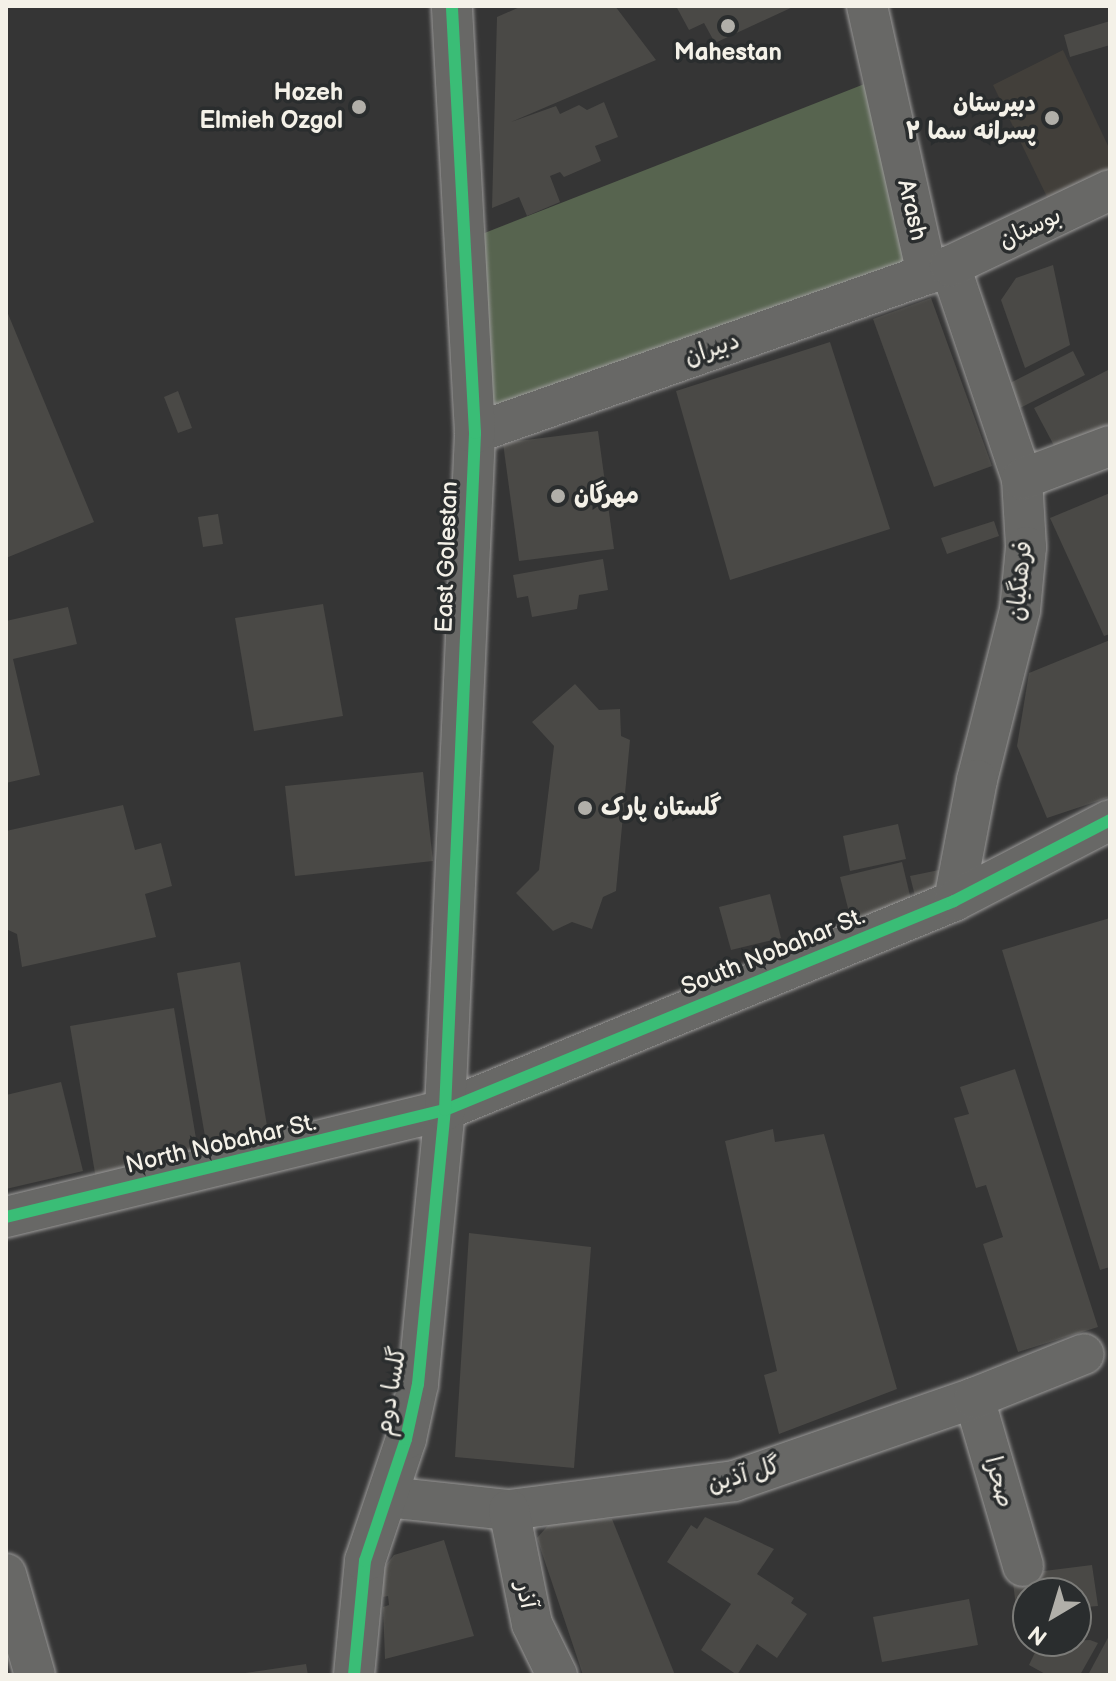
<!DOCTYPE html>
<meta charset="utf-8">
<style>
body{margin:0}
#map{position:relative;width:1116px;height:1681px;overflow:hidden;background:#353535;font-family:"Balsamiq Sans","Playpen Sans Arabic",sans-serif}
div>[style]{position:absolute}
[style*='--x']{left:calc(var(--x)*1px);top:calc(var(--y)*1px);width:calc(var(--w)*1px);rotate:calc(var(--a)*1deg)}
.built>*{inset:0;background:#423f3a}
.green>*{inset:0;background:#57644f}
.building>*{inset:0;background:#4a4946}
.roads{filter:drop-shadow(0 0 2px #9c9b9a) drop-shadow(0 0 2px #9c9b9a)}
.minor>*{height:40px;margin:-20px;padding:0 20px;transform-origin:20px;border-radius:20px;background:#686866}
.cycleway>*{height:12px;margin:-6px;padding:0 6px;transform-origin:6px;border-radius:6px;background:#3abd76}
.dots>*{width:22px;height:22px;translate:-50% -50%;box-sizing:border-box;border:4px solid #2a2d2e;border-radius:50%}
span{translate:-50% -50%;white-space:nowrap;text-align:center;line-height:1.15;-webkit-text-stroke:7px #2a2d2e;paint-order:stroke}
.poi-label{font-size:24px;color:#f4f1e8;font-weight:700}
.right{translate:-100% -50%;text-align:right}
.left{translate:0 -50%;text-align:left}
.street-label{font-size:24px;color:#f4f1e8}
.frame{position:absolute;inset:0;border:8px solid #f4f1e8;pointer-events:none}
.north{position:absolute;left:1012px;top:1577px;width:80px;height:80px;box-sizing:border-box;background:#2a2d2e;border:2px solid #7b7b78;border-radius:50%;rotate:218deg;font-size:22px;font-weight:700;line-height:32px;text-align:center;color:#f4f1e8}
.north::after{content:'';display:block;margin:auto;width:28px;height:36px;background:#b1afa9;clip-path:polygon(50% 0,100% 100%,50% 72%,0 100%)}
</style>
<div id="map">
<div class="built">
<i style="clip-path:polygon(1063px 50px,1110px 150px,1110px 170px,1049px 201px,993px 85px)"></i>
</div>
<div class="green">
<i style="clip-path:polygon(867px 83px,908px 267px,490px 412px,482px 234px)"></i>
</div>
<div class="building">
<i style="clip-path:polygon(522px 6px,615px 6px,656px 60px,511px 122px,556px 106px,560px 114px,579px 105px,587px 110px,604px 102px,618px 137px,595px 146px,601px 161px,564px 177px,560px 172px,550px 176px,560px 202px,527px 216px,519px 197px,492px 208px,497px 17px)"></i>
<i style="clip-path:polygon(676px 6px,795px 6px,715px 43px,704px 23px,689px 30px)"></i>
<i style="clip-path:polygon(1110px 21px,1110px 45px,1070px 57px,1064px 35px)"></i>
<i style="clip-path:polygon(1053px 265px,1070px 345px,1025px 368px,1001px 300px,1016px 278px)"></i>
<i style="clip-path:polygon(931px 298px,992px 466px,934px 487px,873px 319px)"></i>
<i style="clip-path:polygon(6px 309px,94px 522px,6px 558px)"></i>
<i style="clip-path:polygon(830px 342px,890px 529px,730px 580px,676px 391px)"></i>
<i style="clip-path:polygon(1073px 351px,1085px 375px,1020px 408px,1008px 384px)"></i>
<i style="clip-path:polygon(1110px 369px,1110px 426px,1058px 453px,1034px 408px)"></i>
<i style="clip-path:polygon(178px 391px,192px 428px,178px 433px,164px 397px)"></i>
<i style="clip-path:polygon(598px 431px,614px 549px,519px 561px,503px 443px)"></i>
<i style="clip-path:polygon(1110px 493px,1110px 634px,1104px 636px,1050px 518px)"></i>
<i style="clip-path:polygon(218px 514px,223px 544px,203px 547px,198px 517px)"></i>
<i style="clip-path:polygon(994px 521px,999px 536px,947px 554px,941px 538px)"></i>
<i style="clip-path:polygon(603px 559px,608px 590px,579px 595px,577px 609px,532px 617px,528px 596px,517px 598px,513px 575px)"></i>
<i style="clip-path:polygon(323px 604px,343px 716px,254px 731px,235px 618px)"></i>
<i style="clip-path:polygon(68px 607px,77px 644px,13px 659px,40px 775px,6px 783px,6px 621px)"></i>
<i style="clip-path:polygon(1110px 640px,1110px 797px,1047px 818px,1017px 746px,1029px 673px)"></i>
<i style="clip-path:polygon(575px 684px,599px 710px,620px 709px,621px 736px,630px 740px,616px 891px,603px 897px,592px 929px,572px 922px,553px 931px,516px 893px,539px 870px,554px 746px,532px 722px)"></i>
<i style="clip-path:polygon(423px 772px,433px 861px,295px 876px,285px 786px)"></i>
<i style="clip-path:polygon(123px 805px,135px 850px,161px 843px,172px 886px,145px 894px,156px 937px,22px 967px,17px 934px,6px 929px,6px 831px)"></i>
<i style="clip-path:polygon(898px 824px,906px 859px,850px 871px,843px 836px)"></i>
<i style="clip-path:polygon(902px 862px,912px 904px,851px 920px,840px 877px)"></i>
<i style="clip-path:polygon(939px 870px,945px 893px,916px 900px,910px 876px)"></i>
<i style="clip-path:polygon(770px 894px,781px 938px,731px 950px,719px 907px)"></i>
<i style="clip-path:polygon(1110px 918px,1110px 1267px,1100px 1270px,1002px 950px)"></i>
<i style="clip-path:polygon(240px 962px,269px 1138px,207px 1148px,177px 973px)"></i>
<i style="clip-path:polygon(174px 1008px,200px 1162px,96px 1179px,70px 1026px)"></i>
<i style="clip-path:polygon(1015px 1069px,1098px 1327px,1018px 1352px,983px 1244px,1003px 1237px,986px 1185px,976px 1188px,954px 1118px,969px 1114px,960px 1087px)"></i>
<i style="clip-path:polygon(61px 1082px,83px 1171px,6px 1189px,6px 1095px)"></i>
<i style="clip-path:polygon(773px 1129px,775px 1142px,824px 1134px,897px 1389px,779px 1434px,764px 1375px,777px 1371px,725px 1141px)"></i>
<i style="clip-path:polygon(469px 1233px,591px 1247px,574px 1468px,455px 1457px)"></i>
<i style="clip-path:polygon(705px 1517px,774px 1549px,757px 1574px,794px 1598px,791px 1603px,807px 1614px,777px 1658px,757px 1644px,737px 1675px,701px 1650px,731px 1604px,667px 1562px,691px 1525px,697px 1529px)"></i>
<i style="clip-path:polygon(612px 1519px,675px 1675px,583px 1675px,537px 1538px,552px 1521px)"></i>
<i style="clip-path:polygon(444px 1540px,474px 1636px,385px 1659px,383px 1607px,389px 1605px,388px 1596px,383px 1597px,382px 1570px,394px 1555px)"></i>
<i style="clip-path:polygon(1092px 1565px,1098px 1606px,1086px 1607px,1089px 1629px,1076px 1630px,1076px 1593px,1028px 1593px,1028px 1621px,1018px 1622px,1012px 1575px)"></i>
<i style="clip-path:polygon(969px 1599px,978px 1645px,882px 1662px,873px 1617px)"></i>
<i style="clip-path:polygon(1110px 1634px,1110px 1675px,1088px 1675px)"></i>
<i style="clip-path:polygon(1090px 1640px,1098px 1643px,1080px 1675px,1047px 1675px,1029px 1665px,1040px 1642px)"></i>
<i style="clip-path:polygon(306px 1664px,308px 1675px,245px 1675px,245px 1673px)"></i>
</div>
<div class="roads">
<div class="minor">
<i style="--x:867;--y:6;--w:275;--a:77.4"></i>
<i style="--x:950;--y:266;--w:225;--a:71.3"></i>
<i style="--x:1022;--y:479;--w:68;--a:86.6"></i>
<i style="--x:1026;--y:547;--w:63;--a:95.4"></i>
<i style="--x:1020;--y:610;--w:175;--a:104.2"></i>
<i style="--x:977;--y:780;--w:123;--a:100.8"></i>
<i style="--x:475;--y:433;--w:504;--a:-19.37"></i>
<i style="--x:950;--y:266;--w:177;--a:-25.4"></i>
<i style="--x:1022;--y:479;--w:94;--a:-20.6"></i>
<i style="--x:6;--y:1217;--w:452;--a:-13.7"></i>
<i style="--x:445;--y:1110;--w:550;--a:-22.32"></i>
<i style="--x:954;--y:901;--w:176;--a:-27.4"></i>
<i style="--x:974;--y:1398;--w:175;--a:73.7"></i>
<i style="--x:387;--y:1497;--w:123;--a:6.1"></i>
<i style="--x:509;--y:1510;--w:227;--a:-7.3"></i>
<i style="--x:734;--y:1481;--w:254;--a:-19.1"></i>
<i style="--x:974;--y:1398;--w:118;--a:-21.8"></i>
<i style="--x:509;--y:1510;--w:116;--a:78.6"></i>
<i style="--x:532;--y:1624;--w:57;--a:63.9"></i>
<i style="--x:6;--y:1574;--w:105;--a:74"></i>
<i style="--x:354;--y:1675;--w:115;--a:-84.5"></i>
<i style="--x:365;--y:1561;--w:129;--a:-71.4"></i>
<i style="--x:406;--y:1439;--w:56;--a:-77.7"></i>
<i style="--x:418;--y:1384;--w:275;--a:-84.4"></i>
<i style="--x:445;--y:1110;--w:678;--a:-87.46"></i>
<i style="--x:475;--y:433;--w:428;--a:-93.1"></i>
</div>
</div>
<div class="cycleway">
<i style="--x:6;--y:1217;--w:452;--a:-13.7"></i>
<i style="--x:445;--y:1110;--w:550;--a:-22.32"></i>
<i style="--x:954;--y:901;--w:176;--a:-27.4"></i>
<i style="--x:354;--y:1675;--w:115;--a:-84.5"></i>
<i style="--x:365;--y:1561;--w:129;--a:-71.4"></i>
<i style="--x:406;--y:1439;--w:56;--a:-77.7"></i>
<i style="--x:418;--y:1384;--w:275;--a:-84.4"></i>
<i style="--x:445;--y:1110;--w:678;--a:-87.46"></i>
<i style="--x:475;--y:433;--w:428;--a:-93.1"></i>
</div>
<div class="dots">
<i style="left:728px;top:26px;background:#b1afa9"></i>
<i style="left:359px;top:107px;background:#b1afa9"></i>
<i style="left:1052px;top:118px;background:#b1afa9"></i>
<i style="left:558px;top:496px;background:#b1afa9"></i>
<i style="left:585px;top:808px;background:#b1afa9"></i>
</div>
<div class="poi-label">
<span style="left:728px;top:53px">Mahestan</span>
<span class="right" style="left:343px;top:107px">Hozeh<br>Elmieh Ozgol</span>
<span class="right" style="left:1036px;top:118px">دبیرستان<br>پسرانه سما ۲</span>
<span class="left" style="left:574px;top:496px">مهرگان</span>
<span class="left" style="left:601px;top:808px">گلستان پارک</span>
</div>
<div class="street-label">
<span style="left:912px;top:210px;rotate:77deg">Arash</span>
<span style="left:1030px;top:228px;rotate:-25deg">بوستان</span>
<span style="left:712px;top:349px;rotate:-19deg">دبیران</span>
<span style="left:447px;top:557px;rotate:-88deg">East Golestan</span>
<span style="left:1020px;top:581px;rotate:-84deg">فرهنگیان</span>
<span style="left:773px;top:952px;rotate:-22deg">South Nobahar St.</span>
<span style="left:221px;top:1144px;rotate:-13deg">North Nobahar St.</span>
<span style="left:391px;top:1391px;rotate:-80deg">گلسا دوم</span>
<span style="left:744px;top:1475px;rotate:-16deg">گل آذین</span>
<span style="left:999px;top:1482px;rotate:74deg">صحرا</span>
<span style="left:526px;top:1595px;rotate:78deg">آذر</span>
</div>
<div class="frame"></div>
<div class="north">N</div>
</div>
